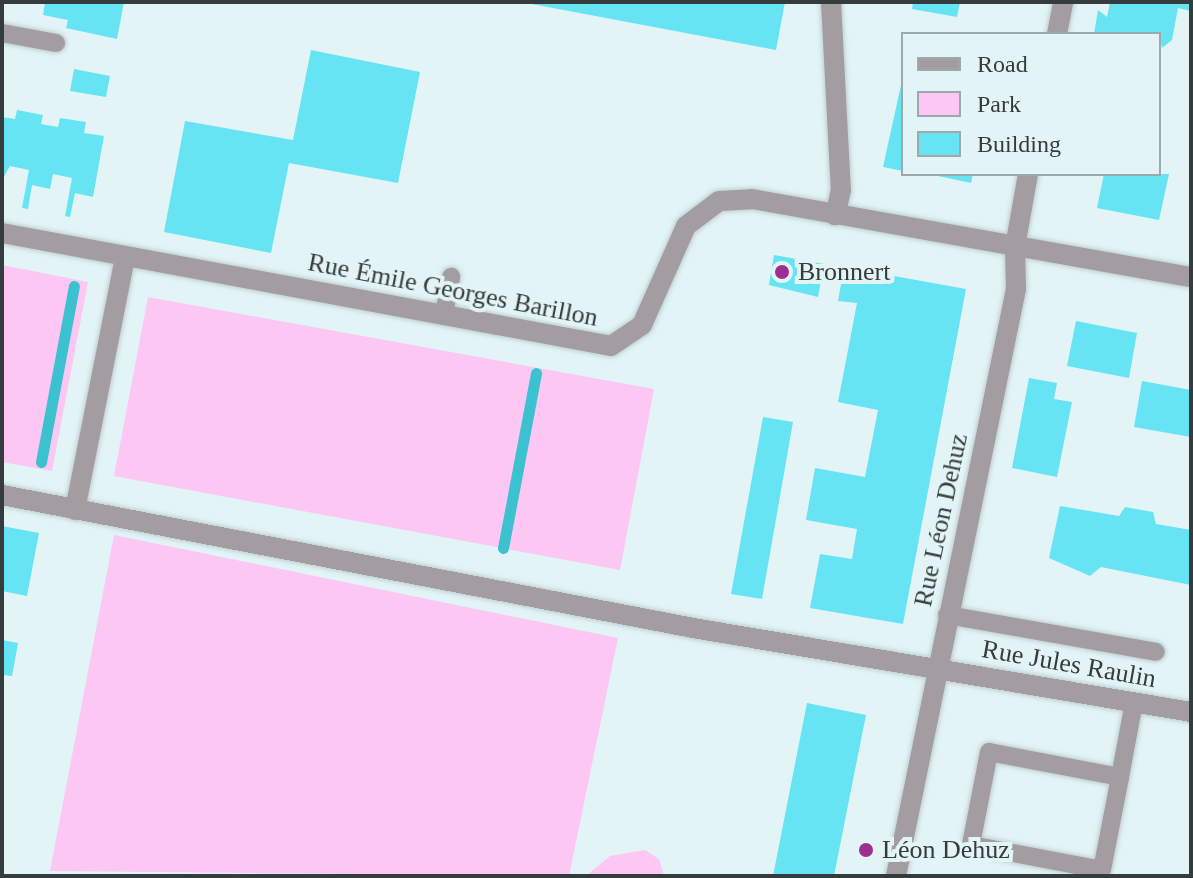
<!DOCTYPE html>
<meta charset="utf-8">
<style>
body{margin:0}
#map{position:relative;width:1193px;height:878px;overflow:hidden;background:#e2f4f6;font-family:"Times New Roman",serif}
div>[style]{position:absolute}
[style*='--x']{left:calc(var(--x)*1px);top:calc(var(--y)*1px);width:calc(var(--w)*1px);rotate:calc(var(--a)*1deg)}
.green>*{inset:0;background:#fcc7f3}
.stream>*{height:11px;margin:-5.5px;padding:0 5.5px;transform-origin:5.5px;border-radius:5.5px;background:#3cc1d0}
.building>*{inset:0;background:#66e4f3}
.roads{filter:drop-shadow(0 0 2px #bfcfd1) drop-shadow(0 0 2px #bfcfd1)}
.service>*{height:18px;margin:-9px;padding:0 9px;transform-origin:9px;border-radius:9px;background:#a39da2}
.minor>*{height:20px;margin:-10px;padding:0 10px;transform-origin:10px;border-radius:10px;background:#a39da2}
.dots>*{width:22px;height:22px;translate:-50% -50%;box-sizing:border-box;border:4px solid #e2f4f6;border-radius:50%}
span{translate:-50% -50%;white-space:nowrap;text-align:center;line-height:1.15;-webkit-text-stroke:8px #e2f4f6;paint-order:stroke}
.poi-label{font-size:26px;color:#353c3d}
.left{translate:0 -50%;text-align:left}
.street-label{font-size:26px;color:#353c3d}
.frame{position:absolute;inset:0;border:4px solid #353c3d;pointer-events:none}
.legend{position:absolute;left:901px;top:32px;width:260px;height:144px;box-sizing:border-box;background:#e2f4f6;border:2px solid #9daaac;margin:0;padding:10px 14px;list-style:none;font-size:24px;color:#353c3d}
.legend li{display:flex;align-items:center;gap:16px;height:40px}
.legend b{width:40px;border:2px solid #9daaac}
</style>
<div id="map">
<div class="green">
<i style="clip-path:polygon(2px 265px,88px 282px,52px 471px,2px 462px)"></i>
<i style="clip-path:polygon(148px 297px,654px 389px,620px 570px,114px 476px)"></i>
<i style="clip-path:polygon(114px 535px,618px 638px,569px 876px,50px 871px)"></i>
<i style="clip-path:polygon(645px 850px,659px 859px,664px 876px,586px 876px,610px 856px)"></i>
</div>
<div class="stream">
<i style="--x:41;--y:462;--w:179;--a:-79.4"></i>
<i style="--x:503;--y:548;--w:178;--a:-79.3"></i>
</div>
<div class="building">
<i style="clip-path:polygon(45px 2px,124px 2px,117px 39px,66px 28px,68px 20px,43px 15px)"></i>
<i style="clip-path:polygon(521px 2px,785px 2px,776px 50px)"></i>
<i style="clip-path:polygon(913px 2px,960px 2px,957px 17px,912px 9px)"></i>
<i style="clip-path:polygon(1110px 2px,1191px 2px,1191px 11px,1178px 8px,1172px 40px,1162px 48px,1159px 34px,1094px 34px,1098px 10px,1107px 17px)"></i>
<i style="clip-path:polygon(311px 50px,420px 72px,398px 183px,289px 163px,271px 253px,164px 232px,185px 121px,293px 140px)"></i>
<i style="clip-path:polygon(74px 69px,110px 76px,106px 97px,70px 91px)"></i>
<i style="clip-path:polygon(903px 76px,903px 171px,883px 167px)"></i>
<i style="clip-path:polygon(17px 110px,43px 115px,41px 124px,58px 127px,60px 118px,86px 122px,84px 133px,104px 136px,93px 197px,75px 193px,70px 217px,65px 216px,72px 178px,53px 174px,50px 189px,32px 185px,28px 209px,22px 208px,29px 170px,10px 166px,2px 180px,2px 117px,15px 119px)"></i>
<i style="clip-path:polygon(929px 174px,973px 174px,971px 183px)"></i>
<i style="clip-path:polygon(1104px 174px,1169px 174px,1159px 220px,1097px 208px)"></i>
<i style="clip-path:polygon(774px 255px,824px 264px,818px 297px,769px 285px)"></i>
<i style="clip-path:polygon(844px 267px,966px 289px,903px 624px,810px 608px,820px 554px,852px 559px,857px 529px,806px 520px,815px 468px,865px 477px,878px 410px,838px 402px,857px 303px,838px 301px)"></i>
<i style="clip-path:polygon(1076px 321px,1137px 333px,1129px 378px,1067px 366px)"></i>
<i style="clip-path:polygon(1029px 378px,1057px 383px,1054px 399px,1072px 402px,1057px 477px,1012px 468px)"></i>
<i style="clip-path:polygon(1142px 381px,1191px 390px,1191px 437px,1134px 427px)"></i>
<i style="clip-path:polygon(763px 417px,793px 422px,762px 599px,731px 594px)"></i>
<i style="clip-path:polygon(1060px 506px,1119px 516px,1125px 507px,1153px 512px,1156px 524px,1191px 530px,1191px 585px,1101px 567px,1090px 576px,1049px 558px)"></i>
<i style="clip-path:polygon(2px 526px,39px 533px,27px 596px,2px 591px)"></i>
<i style="clip-path:polygon(2px 640px,18px 643px,12px 676px,2px 675px)"></i>
<i style="clip-path:polygon(807px 703px,866px 715px,851px 790px,834px 876px,773px 876px)"></i>
</div>
<div class="roads">
<div class="service">
<i style="--x:2;--y:33;--w:55;--a:10.5"></i>
<i style="--x:444;--y:314;--w:38;--a:-79"></i>
<i style="--x:947;--y:615;--w:212;--a:10"></i>
<i style="--x:1120;--y:777;--w:133;--a:-169.2"></i>
<i style="--x:989;--y:752;--w:95;--a:101"></i>
<i style="--x:971;--y:845;--w:133;--a:10.8"></i>
<i style="--x:1102;--y:870;--w:95;--a:-79"></i>
<i style="--x:1120;--y:777;--w:76;--a:-79.4"></i>
</div>
<div class="minor">
<i style="--x:831;--y:2;--w:188;--a:87"></i>
<i style="--x:841;--y:190;--w:26;--a:103"></i>
<i style="--x:1057;--y:34;--w:33;--a:-79"></i>
<i style="--x:2;--y:233;--w:619;--a:10.51"></i>
<i style="--x:611;--y:346;--w:37;--a:-34"></i>
<i style="--x:642;--y:325;--w:108;--a:-66"></i>
<i style="--x:686;--y:226;--w:41;--a:-37.1"></i>
<i style="--x:719;--y:201;--w:33;--a:-3"></i>
<i style="--x:752;--y:199;--w:446;--a:10.1"></i>
<i style="--x:2;--y:495;--w:704;--a:10.89"></i>
<i style="--x:693;--y:628;--w:505;--a:9.57"></i>
<i style="--x:75;--y:510;--w:258;--a:-78.8"></i>
<i style="--x:896;--y:876;--w:599;--a:-78.45"></i>
<i style="--x:1016;--y:289;--w:42;--a:-91.4"></i>
<i style="--x:1015;--y:247;--w:74;--a:-79.9"></i>
</div>
</div>
<div class="dots">
<i style="left:782px;top:272px;background:#9c2f90"></i>
<i style="left:866px;top:850px;background:#9c2f90"></i>
</div>
<div class="poi-label">
<span class="left" style="left:798px;top:272px">Bronnert</span>
<span class="left" style="left:882px;top:850px">Léon Dehuz</span>
</div>
<div class="street-label">
<span style="left:453px;top:290px;rotate:11deg">Rue Émile Georges Barillon</span>
<span style="left:941px;top:520px;rotate:-78deg">Rue Léon Dehuz</span>
<span style="left:1069px;top:664px;rotate:10deg">Rue Jules Raulin</span>
</div>
<div class="frame"></div>
<ul class="legend">
<li><b style="height:10px;background:#a39da2"></b>Road</li>
<li><b style="height:22px;background:#fcc7f3"></b>Park</li>
<li><b style="height:22px;background:#66e4f3"></b>Building</li>
</ul>
</div>
